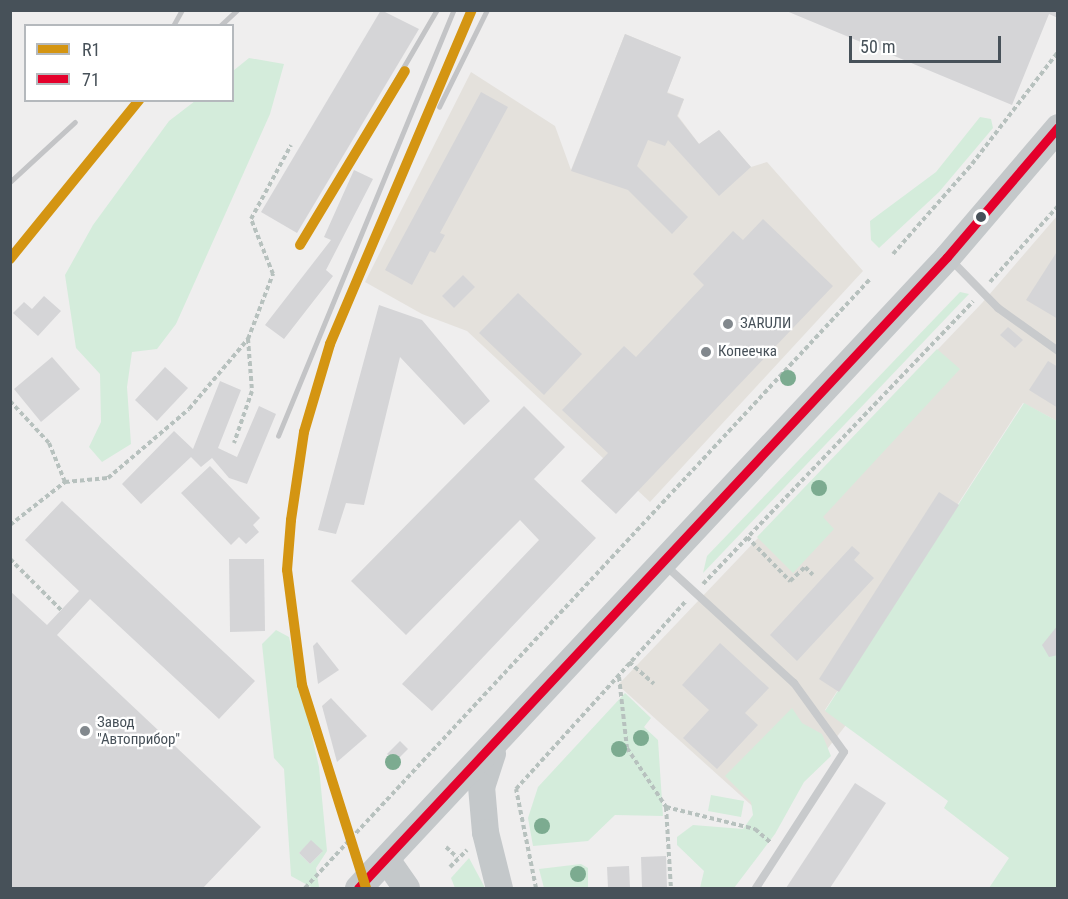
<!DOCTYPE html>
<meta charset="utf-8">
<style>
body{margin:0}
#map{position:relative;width:1068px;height:899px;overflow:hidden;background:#efeeee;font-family:"Roboto Condensed",sans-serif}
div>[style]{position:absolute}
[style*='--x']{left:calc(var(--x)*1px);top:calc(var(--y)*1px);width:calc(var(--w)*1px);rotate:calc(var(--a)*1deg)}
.commercial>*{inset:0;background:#e4e1dc}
.green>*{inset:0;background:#d4ecdb}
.building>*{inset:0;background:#d5d5d7}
.path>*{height:4px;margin-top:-2px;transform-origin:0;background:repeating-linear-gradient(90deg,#b7c1be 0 4.5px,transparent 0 7.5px)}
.lane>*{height:8px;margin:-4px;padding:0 4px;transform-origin:4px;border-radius:4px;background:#c8cacc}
.primary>*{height:27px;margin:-13.5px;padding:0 13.5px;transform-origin:13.5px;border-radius:13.5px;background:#c4c8ca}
.rail>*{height:4.5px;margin:-2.25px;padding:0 2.25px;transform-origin:2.25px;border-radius:2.25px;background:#c3c4c6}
.bus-1>*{height:9px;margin:-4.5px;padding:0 4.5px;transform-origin:4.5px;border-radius:4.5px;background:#e4002b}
.rail-1>*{height:10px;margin:-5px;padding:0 5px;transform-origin:5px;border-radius:5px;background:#d49512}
.trees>*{width:16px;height:16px;margin:-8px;border-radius:50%;background:#7cab90}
.dots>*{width:16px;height:16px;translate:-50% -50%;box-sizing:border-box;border:3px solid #fff;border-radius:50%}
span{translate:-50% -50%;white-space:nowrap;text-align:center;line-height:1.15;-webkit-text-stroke:4.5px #fff;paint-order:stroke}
.poi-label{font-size:15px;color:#475159}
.left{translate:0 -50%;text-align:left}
.frame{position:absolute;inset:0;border:12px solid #475159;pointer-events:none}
.legend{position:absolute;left:24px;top:24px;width:210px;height:78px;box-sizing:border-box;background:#fff;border:2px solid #b5b9bd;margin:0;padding:8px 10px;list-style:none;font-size:18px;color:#475159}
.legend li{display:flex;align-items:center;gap:12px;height:30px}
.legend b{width:30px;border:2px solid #b5b9bd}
.scale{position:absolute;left:849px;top:36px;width:152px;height:27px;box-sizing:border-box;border:3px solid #475159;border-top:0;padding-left:8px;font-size:18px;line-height:21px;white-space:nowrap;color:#475159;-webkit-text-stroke:4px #fff;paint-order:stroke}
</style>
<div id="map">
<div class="commercial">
<i style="clip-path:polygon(625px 34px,681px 57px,667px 92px,684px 99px,678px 116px,699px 144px,719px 130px,751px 167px,767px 162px,863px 271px,650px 502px,467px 331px,422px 314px,365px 282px,471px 72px,555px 126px,571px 170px)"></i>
<i style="clip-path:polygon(1057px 216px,1057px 421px,1023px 403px,825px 710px,846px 725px,770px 822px,618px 685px,982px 303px)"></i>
</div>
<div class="green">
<i style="clip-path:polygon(249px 58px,284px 64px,270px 114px,176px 324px,157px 349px,132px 352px,127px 387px,131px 444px,102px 462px,89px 447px,101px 422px,100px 374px,76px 348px,65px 275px,93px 225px,169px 121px,195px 101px,232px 100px,233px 71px)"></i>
<i style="clip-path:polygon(980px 117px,991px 119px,993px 128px,939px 192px,879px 248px,871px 240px,870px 221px,936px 172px)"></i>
<i style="clip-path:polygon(960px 292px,969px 294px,703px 573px,707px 556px)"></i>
<i style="clip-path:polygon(937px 349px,960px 369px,823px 517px,834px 529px,793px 573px,757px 537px)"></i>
<i style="clip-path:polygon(1024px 403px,1057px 421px,1057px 888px,989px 888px,1009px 858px,944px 808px,948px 801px,825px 711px)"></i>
<i style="clip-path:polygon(evenodd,276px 630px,289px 637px,319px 767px,327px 851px,316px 868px,319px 887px,313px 888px,291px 876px,284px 769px,274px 758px,262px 644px,276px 630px,311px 841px,322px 852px,310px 864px,299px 853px,311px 841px)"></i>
<i style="clip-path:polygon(625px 693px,651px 718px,644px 727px,658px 740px,663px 816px,615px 815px,588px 841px,533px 846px,528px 818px,538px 787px)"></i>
<i style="clip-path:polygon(792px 708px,802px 723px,822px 734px,831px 756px,804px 782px,775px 834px,734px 888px,700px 888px,704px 871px,677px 845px,677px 837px,693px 825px,743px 829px,753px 815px,751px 802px,725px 776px)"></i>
<i style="clip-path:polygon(711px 795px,744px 801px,741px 817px,708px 811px)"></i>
<i style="clip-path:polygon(469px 858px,484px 886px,484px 888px,455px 888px,451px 878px)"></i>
<i style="clip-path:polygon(581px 864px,588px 868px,588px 888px,544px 888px,539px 869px)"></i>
</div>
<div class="building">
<i style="clip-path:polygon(381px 10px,419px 29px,297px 233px,261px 212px)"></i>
<i style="clip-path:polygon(784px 10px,1058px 10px,1058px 18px,1049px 14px,1012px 105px)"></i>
<i style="clip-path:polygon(625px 34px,681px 57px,667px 93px,684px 99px,677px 116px,699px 144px,719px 130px,751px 167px,719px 196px,668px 140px,665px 146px,648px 140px,637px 166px,688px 217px,672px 234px,628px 190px,571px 171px)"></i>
<i style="clip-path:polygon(481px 92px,508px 107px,440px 233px,445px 235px,435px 253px,430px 251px,412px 285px,385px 270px)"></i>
<i style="clip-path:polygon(354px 170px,373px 179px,326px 270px,333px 276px,284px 339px,265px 325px,331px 240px,324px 237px)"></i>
<i style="clip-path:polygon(763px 219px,833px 286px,616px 514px,581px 481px,608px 453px,562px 410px,624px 346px,636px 357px,704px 285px,693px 274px,733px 231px,743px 240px)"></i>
<i style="clip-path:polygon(1058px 250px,1058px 319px,1026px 300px)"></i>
<i style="clip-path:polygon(463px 275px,475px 287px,454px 308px,442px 296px)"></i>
<i style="clip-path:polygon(518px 293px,582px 354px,544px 395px,479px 333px)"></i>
<i style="clip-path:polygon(44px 296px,61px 311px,38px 336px,13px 313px,24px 302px,32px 309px)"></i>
<i style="clip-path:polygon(379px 305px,422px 320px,490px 401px,464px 425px,400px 357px,364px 505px,346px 503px,336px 534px,318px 530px)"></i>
<i style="clip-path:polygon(1008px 327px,1023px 340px,1015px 348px,1000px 335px)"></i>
<i style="clip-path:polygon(52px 357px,80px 389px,41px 422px,14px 389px)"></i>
<i style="clip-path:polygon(1048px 361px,1058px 367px,1058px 408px,1029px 390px)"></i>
<i style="clip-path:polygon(165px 367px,188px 388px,157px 421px,135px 400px)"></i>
<i style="clip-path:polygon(220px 381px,241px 390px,218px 448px,237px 457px,259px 406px,276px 414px,247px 484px,229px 478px,212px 458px,201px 467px,191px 457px,141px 504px,122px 484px,174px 431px,193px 449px)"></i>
<i style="clip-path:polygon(524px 406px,565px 447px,534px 479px,596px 538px,432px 711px,402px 684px,539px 540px,520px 520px,406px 635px,351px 581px)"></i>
<i style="clip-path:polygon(210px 466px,260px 518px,253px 525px,259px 532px,246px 544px,239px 537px,231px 545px,181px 493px)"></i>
<i style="clip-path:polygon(939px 492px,959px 505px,839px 692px,819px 679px)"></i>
<i style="clip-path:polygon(62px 501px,255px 681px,219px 719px,90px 599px,57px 635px,261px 827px,203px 888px,10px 888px,10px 591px,47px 625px,79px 591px,25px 540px)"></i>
<i style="clip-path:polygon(852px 546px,860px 553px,854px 560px,874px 578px,797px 661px,770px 635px)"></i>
<i style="clip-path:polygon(229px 559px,264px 559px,265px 631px,230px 632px)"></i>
<i style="clip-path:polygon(1058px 625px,1058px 655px,1049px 657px,1042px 645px)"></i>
<i style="clip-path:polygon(317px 642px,339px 670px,318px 684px,313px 646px)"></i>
<i style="clip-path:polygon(720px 643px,769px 688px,745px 713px,758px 725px,717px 769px,683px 738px,709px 710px,682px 685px)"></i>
<i style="clip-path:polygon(331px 698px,367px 736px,337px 762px,322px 706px)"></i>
<i style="clip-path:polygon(400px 741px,408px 749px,395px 762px,387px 754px)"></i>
<i style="clip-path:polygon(855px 783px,886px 803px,830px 888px,786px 888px)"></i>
<i style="clip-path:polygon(311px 840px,323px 851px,310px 864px,299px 853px)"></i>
<i style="clip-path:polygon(666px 856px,667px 888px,642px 888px,641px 857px)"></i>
<i style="clip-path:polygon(629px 866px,630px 888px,608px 888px,607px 867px)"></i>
</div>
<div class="path">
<i style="--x:893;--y:254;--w:120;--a:-48.7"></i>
<i style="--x:972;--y:164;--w:141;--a:-52.5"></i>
<i style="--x:990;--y:282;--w:102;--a:-48.2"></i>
<i style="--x:248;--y:339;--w:70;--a:-69"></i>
<i style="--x:273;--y:274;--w:59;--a:-111.8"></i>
<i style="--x:251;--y:219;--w:84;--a:-61.6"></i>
<i style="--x:10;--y:401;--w:57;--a:47.1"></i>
<i style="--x:49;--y:443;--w:42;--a:67.7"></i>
<i style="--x:10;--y:525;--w:70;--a:-38"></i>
<i style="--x:65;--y:482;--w:43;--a:-5.3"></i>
<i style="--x:108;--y:478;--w:106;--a:-40.4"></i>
<i style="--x:189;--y:409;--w:92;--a:-49.9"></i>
<i style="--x:248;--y:339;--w:52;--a:85.6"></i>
<i style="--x:252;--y:391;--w:55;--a:109.1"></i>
<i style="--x:747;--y:537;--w:62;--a:45.7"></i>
<i style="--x:790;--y:581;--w:21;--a:-43"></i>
<i style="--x:805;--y:567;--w:11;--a:45"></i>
<i style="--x:10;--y:559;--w:72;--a:45"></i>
<i style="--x:703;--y:584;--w:391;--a:-46.3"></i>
<i style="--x:629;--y:662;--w:33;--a:41"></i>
<i style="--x:619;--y:677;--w:71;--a:83.6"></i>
<i style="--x:627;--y:748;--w:71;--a:56.5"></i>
<i style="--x:666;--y:807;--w:92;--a:13.9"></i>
<i style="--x:755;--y:829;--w:20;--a:41"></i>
<i style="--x:666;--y:807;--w:81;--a:86.5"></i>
<i style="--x:446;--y:847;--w:16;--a:43"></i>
<i style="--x:450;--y:867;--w:24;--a:-45"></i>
<i style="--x:305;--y:888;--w:832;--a:-47.14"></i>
<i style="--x:536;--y:888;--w:101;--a:-101.4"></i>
<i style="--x:516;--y:789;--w:255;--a:-47.9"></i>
</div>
<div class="lane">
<i style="--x:950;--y:259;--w:69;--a:45.6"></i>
<i style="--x:998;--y:308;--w:74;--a:35.6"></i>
<i style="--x:665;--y:565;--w:175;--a:42.5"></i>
<i style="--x:794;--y:683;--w:85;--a:54.1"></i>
<i style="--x:844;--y:752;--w:162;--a:122.9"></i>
</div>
<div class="primary">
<i style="--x:492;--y:753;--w:35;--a:108"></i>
<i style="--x:481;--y:786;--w:46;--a:85"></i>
<i style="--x:485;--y:832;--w:58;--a:76"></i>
<i style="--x:386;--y:859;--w:35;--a:55"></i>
<i style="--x:358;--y:888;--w:863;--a:-46.97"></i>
<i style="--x:947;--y:257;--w:171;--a:-49.5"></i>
</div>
<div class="rail">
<i style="--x:173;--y:26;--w:18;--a:-61"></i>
<i style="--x:220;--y:26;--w:23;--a:-43"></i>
<i style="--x:439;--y:107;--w:108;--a:-63.7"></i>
<i style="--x:10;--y:182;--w:88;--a:-42.7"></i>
<i style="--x:300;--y:245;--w:272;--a:-59.8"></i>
<i style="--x:10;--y:259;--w:205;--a:-50.9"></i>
<i style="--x:278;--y:436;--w:461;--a:-67.6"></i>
<i style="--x:366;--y:888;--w:213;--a:-107.5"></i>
<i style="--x:302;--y:685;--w:116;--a:-97.4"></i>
<i style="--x:287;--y:570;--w:50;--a:-85.4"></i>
<i style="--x:291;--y:520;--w:89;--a:-81.6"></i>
<i style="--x:304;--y:432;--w:92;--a:-73.5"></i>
<i style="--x:330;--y:344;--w:363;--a:-67"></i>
</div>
<div class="bus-1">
<i style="--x:358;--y:888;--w:863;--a:-46.97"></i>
<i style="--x:947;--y:257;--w:171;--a:-49.5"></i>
</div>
<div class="rail-1">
<i style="--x:300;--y:245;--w:203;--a:-58.9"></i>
<i style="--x:10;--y:259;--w:205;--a:-50.9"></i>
<i style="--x:366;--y:888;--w:213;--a:-107.5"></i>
<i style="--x:302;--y:685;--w:116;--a:-97.4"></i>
<i style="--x:287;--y:570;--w:50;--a:-85.4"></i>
<i style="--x:291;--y:520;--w:89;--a:-81.6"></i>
<i style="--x:304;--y:432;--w:92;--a:-73.5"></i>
<i style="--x:330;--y:344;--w:363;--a:-67"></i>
</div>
<div class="trees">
<i style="left:788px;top:378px"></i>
<i style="left:819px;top:488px"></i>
<i style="left:641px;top:738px"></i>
<i style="left:619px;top:749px"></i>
<i style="left:393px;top:762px"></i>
<i style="left:542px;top:826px"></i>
<i style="left:578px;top:874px"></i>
</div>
<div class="dots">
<i style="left:981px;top:217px;background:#475159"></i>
<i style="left:728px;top:324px;background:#82888d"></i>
<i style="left:706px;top:352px;background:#82888d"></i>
<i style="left:85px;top:731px;background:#82888d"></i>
</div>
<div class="poi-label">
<span class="left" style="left:740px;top:324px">ЗАRUЛИ</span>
<span class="left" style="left:718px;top:352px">Копеечка</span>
<span class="left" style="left:97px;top:731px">Завод<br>"Автоприбор"</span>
</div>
<div class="frame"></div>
<ul class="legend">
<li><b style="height:8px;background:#d49512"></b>R1</li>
<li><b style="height:8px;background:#e4002b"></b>71</li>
</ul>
<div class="scale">50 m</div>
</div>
